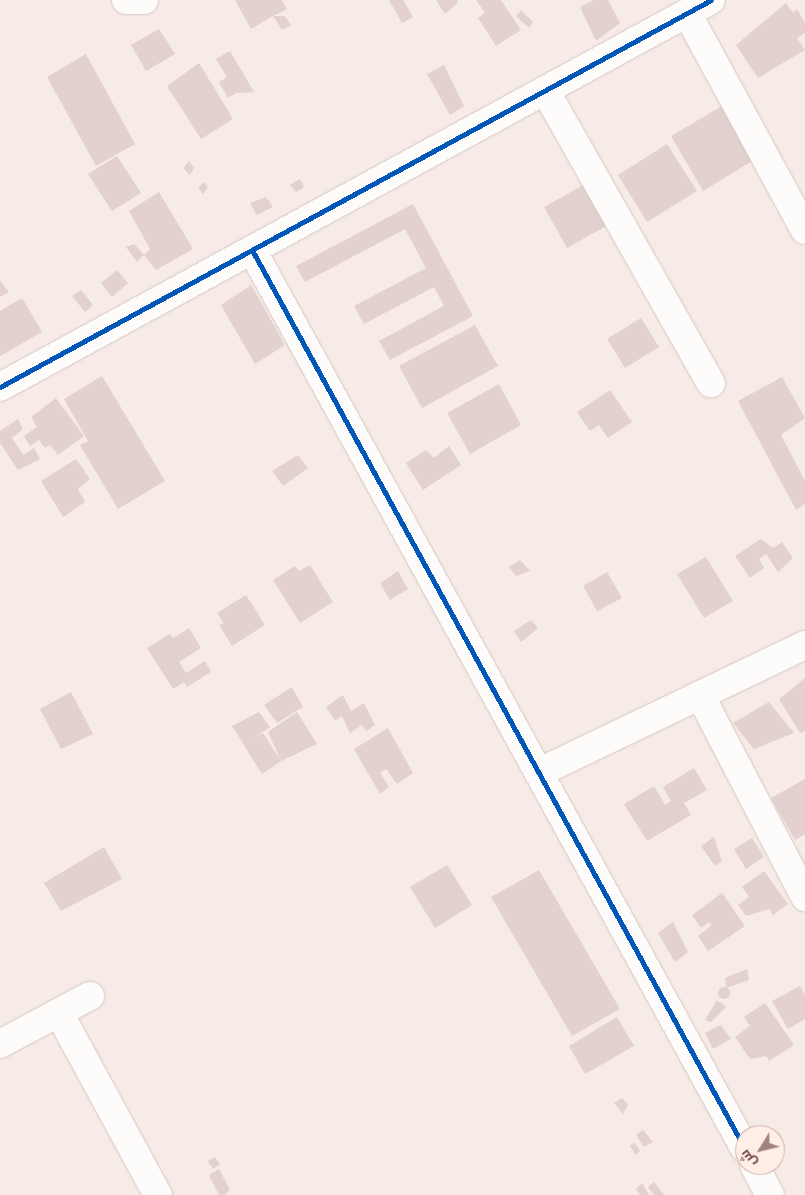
<!DOCTYPE html>
<meta charset="utf-8">
<style>
body{margin:0}
#map{position:relative;width:805px;height:1195px;overflow:hidden;background:#f6ebe6;font-family:"Alegreya Sans",Cairo,sans-serif}
div>[style]{position:absolute}
[style*='--x']{left:calc(var(--x)*1px);top:calc(var(--y)*1px);width:calc(var(--w)*1px);rotate:calc(var(--a)*1deg)}
.building>*{inset:0;background:#e2d1ce}
.round{border-radius:50%}
.roads{filter:drop-shadow(0 0 1px #d7c8c4) drop-shadow(0 0 1px #d7c8c4)}
.minor>*{height:28px;margin:-14px;padding:0 14px;transform-origin:14px;border-radius:14px;background:#fefcfb}
.cycleway>*{height:5px;margin:-2.5px;padding:0 2.5px;transform-origin:2.5px;border-radius:2.5px;background:#0057b8}
span{translate:-50% -50%;white-space:nowrap;text-align:center;line-height:1.15;-webkit-text-stroke:4.5px #ffeee6;paint-order:stroke}
.north{position:absolute;left:735px;top:1125px;width:50px;height:50px;box-sizing:border-box;background:#ffeee6;border:1px solid #c7aca6;border-radius:50%;rotate:234deg;font-size:14px;font-weight:700;line-height:20px;text-align:center;color:#744a46}
.north::after{content:'';display:block;margin:auto;width:18px;height:22px;background:#a2827e;clip-path:polygon(50% 0,100% 100%,50% 72%,0 100%)}
</style>
<div id="map">
<div class="building">
<i style="clip-path:polygon(235px 0,282px 0,287px 9px,273px 16px,285px 16px,291px 25px,282px 30px,273px 16px,251px 29px)"></i>
<i style="clip-path:polygon(389px 0,403px 0,413px 17px,402px 23px)"></i>
<i style="clip-path:polygon(436px 0,457px 0,458px 2px,445px 14px)"></i>
<i style="clip-path:polygon(476px 0,501px 0,521px 30px,496px 46px,478px 18px,485px 13px)"></i>
<i style="clip-path:polygon(594px 0,608px 0,620px 23px,596px 41px,580px 7px)"></i>
<i style="clip-path:polygon(786px 3px,793px 13px,797px 9px,805px 23px,805px 33px,797px 38px,805px 50px,758px 78px,736px 45px)"></i>
<i style="clip-path:polygon(521px 10px,533px 22px,529px 28px,516px 16px)"></i>
<i style="clip-path:polygon(159px 29px,175px 54px,146px 71px,131px 45px)"></i>
<i style="clip-path:polygon(230px 51px,254px 92px,236px 93px,228px 98px,219px 82px,227px 77px,216px 59px)"></i>
<i style="clip-path:polygon(86px 54px,135px 144px,96px 166px,47px 77px)"></i>
<i style="clip-path:polygon(199px 63px,233px 119px,201px 139px,167px 86px)"></i>
<i style="clip-path:polygon(444px 65px,464px 106px,450px 115px,427px 74px)"></i>
<i style="clip-path:polygon(722px 106px,754px 160px,703px 191px,671px 136px)"></i>
<i style="clip-path:polygon(667px 144px,697px 191px,647px 222px,618px 175px)"></i>
<i style="clip-path:polygon(117px 156px,141px 193px,112px 211px,88px 174px)"></i>
<i style="clip-path:polygon(189px 161px,194px 168px,190px 175px,183px 168px)"></i>
<i style="clip-path:polygon(300px 179px,304px 187px,296px 192px,290px 185px)"></i>
<i style="clip-path:polygon(204px 182px,208px 187px,203px 194px,198px 188px)"></i>
<i style="clip-path:polygon(587px 183px,610px 224px,567px 248px,544px 207px)"></i>
<i style="clip-path:polygon(159px 192px,193px 249px,156px 270px,144px 255px,150px 249px,129px 211px)"></i>
<i style="clip-path:polygon(266px 197px,273px 207px,257px 215px,250px 203px)"></i>
<i style="clip-path:polygon(413px 204px,473px 316px,390px 360px,379px 341px,444px 306px,434px 287px,364px 324px,354px 306px,426px 268px,405px 229px,305px 282px,296px 266px)"></i>
<i style="clip-path:polygon(134px 244px,144px 255px,137px 262px,126px 247px)"></i>
<i style="clip-path:polygon(117px 270px,128px 283px,112px 297px,101px 283px)"></i>
<i style="clip-path:polygon(0 281px,9px 292px,0 297px)"></i>
<i style="clip-path:polygon(251px 285px,285px 345px,255px 364px,221px 305px)"></i>
<i style="clip-path:polygon(81px 290px,93px 305px,85px 312px,72px 296px)"></i>
<i style="clip-path:polygon(22px 298px,42px 332px,0 356px,0 311px)"></i>
<i style="clip-path:polygon(641px 318px,659px 347px,625px 368px,607px 339px)"></i>
<i style="clip-path:polygon(475px 325px,498px 366px,422px 408px,399px 366px)"></i>
<i style="clip-path:polygon(102px 376px,165px 481px,118px 509px,80px 445px,88px 441px,64px 399px)"></i>
<i style="clip-path:polygon(782px 377px,805px 418px,781px 435px,805px 481px,805px 504px,796px 510px,738px 401px)"></i>
<i style="clip-path:polygon(499px 384px,521px 425px,470px 454px,447px 413px)"></i>
<i style="clip-path:polygon(610px 390px,632px 422px,608px 438px,599px 425px,590px 431px,577px 412px)"></i>
<i style="clip-path:polygon(56px 398px,84px 436px,58px 455px,50px 445px,45px 448px,39px 440px,30px 446px,24px 436px,37px 427px,31px 417px)"></i>
<i style="clip-path:polygon(18px 419px,23px 429px,12px 438px,23px 455px,34px 448px,40px 459px,18px 470px,0 443px,0 431px)"></i>
<i style="clip-path:polygon(449px 446px,461px 465px,423px 490px,406px 463px,426px 450px,434px 458px)"></i>
<i style="clip-path:polygon(298px 455px,308px 468px,283px 486px,272px 471px)"></i>
<i style="clip-path:polygon(76px 459px,90px 479px,78px 489px,85px 502px,63px 517px,41px 481px)"></i>
<i style="clip-path:polygon(761px 539px,773px 548px,782px 542px,793px 558px,778px 572px,766px 554px,759px 559px,764px 568px,750px 578px,735px 556px)"></i>
<i style="clip-path:polygon(706px 557px,733px 601px,704px 618px,677px 574px)"></i>
<i style="clip-path:polygon(520px 560px,530px 571px,516px 576px,509px 567px)"></i>
<i style="clip-path:polygon(310px 565px,333px 602px,300px 623px,273px 580px,295px 566px,299px 571px)"></i>
<i style="clip-path:polygon(398px 571px,408px 589px,390px 600px,380px 583px)"></i>
<i style="clip-path:polygon(607px 572px,622px 598px,597px 611px,583px 586px)"></i>
<i style="clip-path:polygon(246px 595px,265px 625px,232px 646px,219px 625px,224px 623px,217px 613px)"></i>
<i style="clip-path:polygon(531px 620px,538px 628px,521px 642px,514px 631px)"></i>
<i style="clip-path:polygon(189px 628px,201px 648px,179px 662px,186px 673px,205px 661px,211px 672px,187px 687px,184px 682px,173px 689px,147px 648px,170px 634px,173px 638px)"></i>
<i style="clip-path:polygon(805px 678px,805px 731px,800px 733px,779px 699px)"></i>
<i style="clip-path:polygon(292px 687px,303px 707px,277px 723px,264px 705px)"></i>
<i style="clip-path:polygon(71px 692px,93px 734px,61px 749px,40px 709px)"></i>
<i style="clip-path:polygon(343px 695px,351px 711px,364px 703px,375px 725px,366px 731px,362px 725px,350px 733px,342px 716px,335px 721px,326px 707px)"></i>
<i style="clip-path:polygon(769px 702px,794px 733px,754px 749px,733px 723px)"></i>
<i style="clip-path:polygon(259px 712px,270px 727px,252px 739px,263px 733px,281px 761px,262px 774px,232px 726px)"></i>
<i style="clip-path:polygon(297px 712px,317px 744px,281px 761px,268px 732px)"></i>
<i style="clip-path:polygon(388px 728px,413px 773px,397px 784px,386px 769px,380px 773px,389px 787px,380px 794px,354px 749px)"></i>
<i style="clip-path:polygon(694px 768px,707px 790px,684px 803px,691px 815px,647px 841px,624px 804px,654px 786px,665px 805px,671px 801px,663px 787px)"></i>
<i style="clip-path:polygon(805px 779px,805px 834px,795px 840px,771px 798px)"></i>
<i style="clip-path:polygon(714px 837px,722px 861px,715px 866px,701px 846px)"></i>
<i style="clip-path:polygon(752px 838px,764px 857px,746px 869px,734px 849px)"></i>
<i style="clip-path:polygon(104px 847px,122px 879px,61px 911px,44px 883px)"></i>
<i style="clip-path:polygon(447px 865px,472px 905px,435px 928px,410px 887px)"></i>
<i style="clip-path:polygon(539px 870px,620px 1009px,572px 1036px,491px 897px)"></i>
<i style="clip-path:polygon(764px 871px,788px 904px,773px 915px,769px 909px,746px 916px,738px 905px,749px 897px,742px 887px)"></i>
<i style="clip-path:polygon(722px 893px,745px 926px,708px 951px,698px 936px,712px 925px,709px 922px,701px 928px,692px 915px)"></i>
<i style="clip-path:polygon(673px 922px,688px 952px,675px 962px,658px 933px)"></i>
<i style="clip-path:polygon(747px 969px,749px 980px,726px 988px,725px 978px)"></i>
<i style="clip-path:polygon(800px 986px,805px 995px,805px 1019px,788px 1029px,772px 1001px)"></i>
<i class="round" style="left:718px;top:987px;width:12px;height:12px"></i>
<i style="clip-path:polygon(717px 1000px,726px 1007px,711px 1022px,705px 1020px)"></i>
<i style="clip-path:polygon(765px 1003px,794px 1045px,769px 1061px,766px 1056px,750px 1059px,735px 1037px,750px 1026px,744px 1017px)"></i>
<i style="clip-path:polygon(617px 1017px,634px 1046px,585px 1074px,569px 1046px)"></i>
<i style="clip-path:polygon(721px 1025px,731px 1039px,713px 1049px,705px 1033px)"></i>
<i style="clip-path:polygon(622px 1098px,628px 1105px,623px 1114px,614px 1103px)"></i>
<i style="clip-path:polygon(643px 1130px,653px 1142px,644px 1147px,636px 1135px)"></i>
<i style="clip-path:polygon(634px 1142px,640px 1151px,636px 1155px,630px 1146px)"></i>
<i style="clip-path:polygon(215px 1157px,220px 1164px,213px 1169px,208px 1161px)"></i>
<i style="clip-path:polygon(219px 1169px,230px 1190px,224px 1195px,219px 1195px,209px 1175px)"></i>
<i style="clip-path:polygon(654px 1182px,664px 1195px,654px 1195px,648px 1187px)"></i>
<i style="clip-path:polygon(642px 1183px,649px 1195px,640px 1195px,636px 1189px)"></i>
</div>
<div class="roads">
<div class="minor">
<i style="--x:126;--y:0;--w:18;--a:0"></i>
<i style="--x:687;--y:13;--w:247;--a:61.5"></i>
<i style="--x:545;--y:90;--w:337;--a:60.5"></i>
<i style="--x:252;--y:250;--w:1025;--a:61.26"></i>
<i style="--x:0;--y:387;--w:809;--a:-28.56"></i>
<i style="--x:700;--y:695;--w:228;--a:62.5"></i>
<i style="--x:540;--y:772;--w:294;--a:-25.6"></i>
<i style="--x:59;--y:1013;--w:207;--a:61.5"></i>
<i style="--x:0;--y:1044;--w:102;--a:-28.1"></i>
<i style="--x:754;--y:1165;--w:34;--a:62"></i>
</div>
</div>
<div class="cycleway">
<i style="--x:252;--y:250;--w:1025;--a:61.26"></i>
<i style="--x:0;--y:387;--w:809;--a:-28.56"></i>
</div>
<div class="north">ش</div>
</div>
